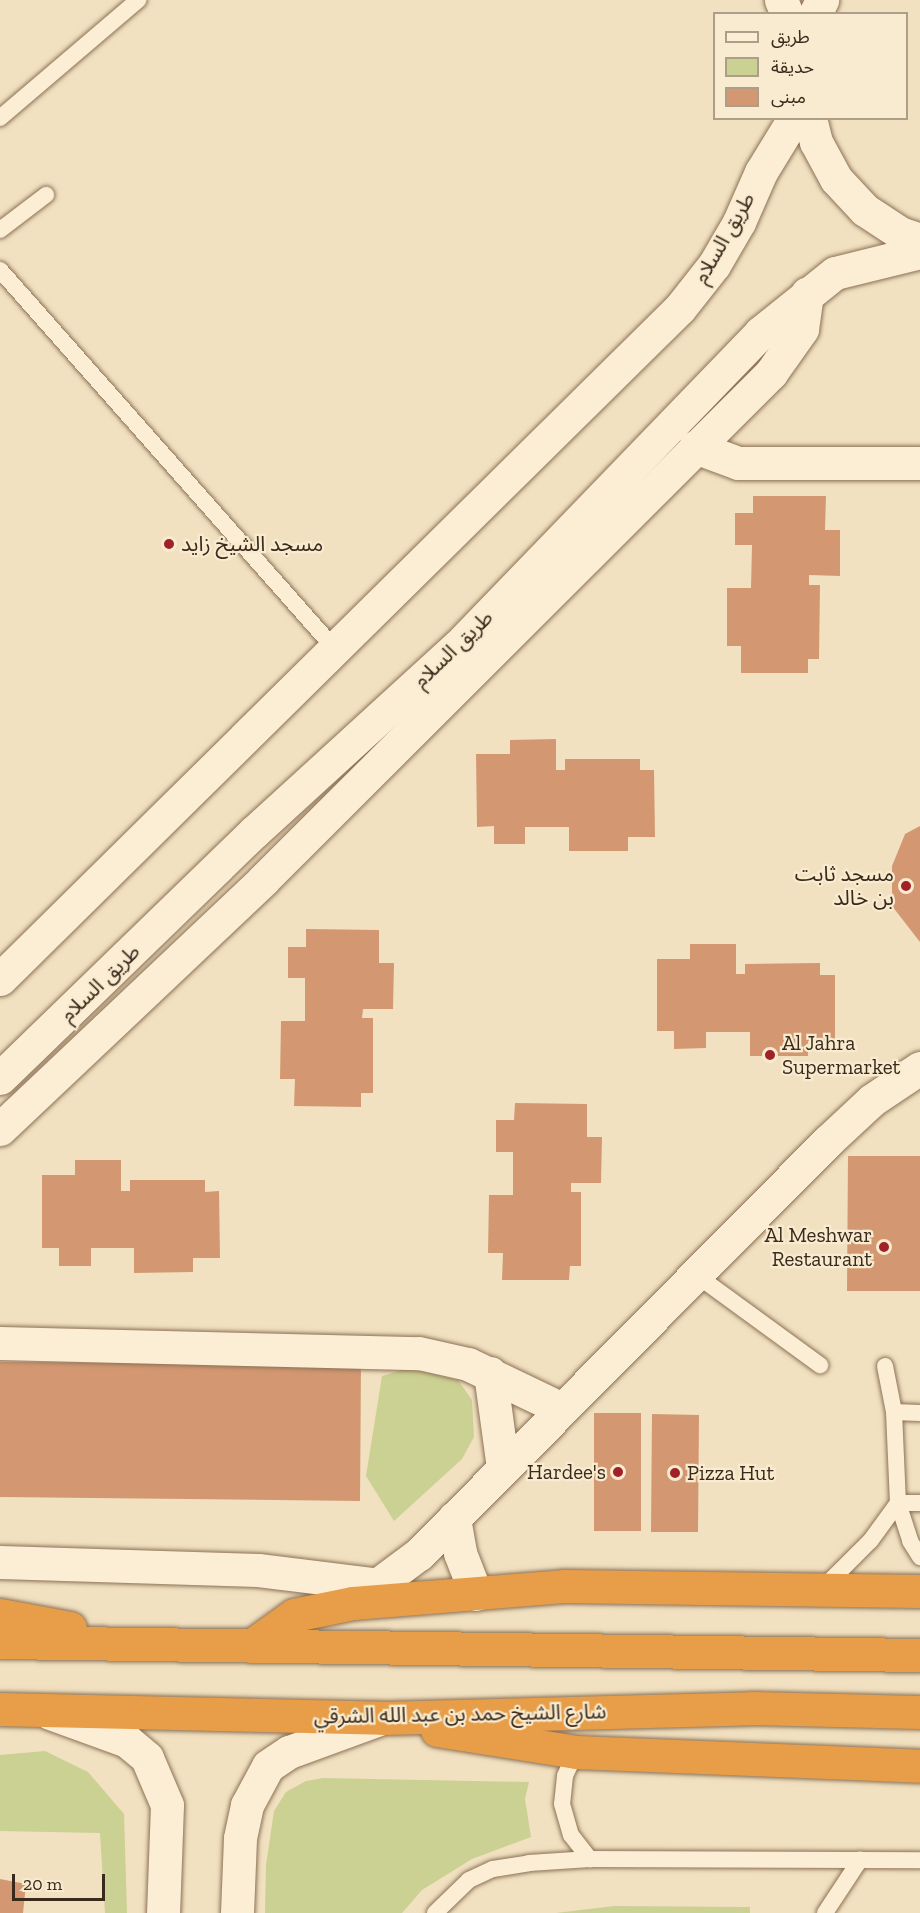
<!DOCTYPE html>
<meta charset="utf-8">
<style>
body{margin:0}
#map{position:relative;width:920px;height:1913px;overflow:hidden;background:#f1e1c0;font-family:"Zilla Slab","Noto Sans Arabic",serif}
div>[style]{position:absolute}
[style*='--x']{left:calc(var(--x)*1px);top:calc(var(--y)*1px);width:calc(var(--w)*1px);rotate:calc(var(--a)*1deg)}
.green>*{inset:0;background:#cbd093}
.building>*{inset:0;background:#d39872}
.roads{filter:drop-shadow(0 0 2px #8c7156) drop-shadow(0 0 2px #8c7156)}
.lane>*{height:16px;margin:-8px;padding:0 8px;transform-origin:8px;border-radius:8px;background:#fceed4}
.street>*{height:33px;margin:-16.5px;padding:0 16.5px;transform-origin:16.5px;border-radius:16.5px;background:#fceed4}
.secondary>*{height:33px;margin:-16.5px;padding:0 16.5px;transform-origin:16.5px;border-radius:16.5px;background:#fceed4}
.highway>*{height:33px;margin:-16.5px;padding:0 16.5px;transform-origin:16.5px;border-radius:16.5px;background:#e89e49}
.dots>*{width:16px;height:16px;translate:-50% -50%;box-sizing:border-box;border:3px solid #f8ebd0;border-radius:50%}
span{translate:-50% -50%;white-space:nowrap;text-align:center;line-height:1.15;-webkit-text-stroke:4.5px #f8ebd0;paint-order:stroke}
.street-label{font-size:21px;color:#3a2a1c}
.poi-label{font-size:21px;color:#3a2a1c}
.left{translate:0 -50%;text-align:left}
.right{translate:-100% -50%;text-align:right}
.legend{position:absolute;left:713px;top:12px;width:195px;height:108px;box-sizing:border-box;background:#f8ebd0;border:2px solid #ac9e88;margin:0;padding:8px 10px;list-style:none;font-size:18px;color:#3a2a1c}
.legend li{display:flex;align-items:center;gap:12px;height:30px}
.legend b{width:30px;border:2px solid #ac9e88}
.scale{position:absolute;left:12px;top:1874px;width:93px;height:27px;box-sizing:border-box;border:3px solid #3a2a1c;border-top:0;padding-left:8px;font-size:18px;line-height:21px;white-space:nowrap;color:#3a2a1c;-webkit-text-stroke:4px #f8ebd0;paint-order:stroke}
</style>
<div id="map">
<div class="green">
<i style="clip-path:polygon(409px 1368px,458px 1380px,472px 1400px,474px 1437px,462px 1459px,394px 1521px,366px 1476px,382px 1376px)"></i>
<i style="clip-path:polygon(45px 1751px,88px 1772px,124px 1814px,127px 1913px,105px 1913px,100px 1833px,0 1831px,0 1755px)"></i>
<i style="clip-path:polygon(323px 1778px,529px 1782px,525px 1799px,531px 1837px,472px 1859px,422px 1890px,402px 1913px,265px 1913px,266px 1865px,274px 1811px,286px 1792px,306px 1781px)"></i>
<i style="clip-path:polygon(614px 1906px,750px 1907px,750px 1913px,556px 1913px)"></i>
</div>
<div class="building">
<i style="clip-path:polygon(753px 496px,826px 496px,825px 530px,840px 530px,840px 576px,809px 575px,809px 585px,820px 585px,819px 659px,808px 659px,808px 673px,741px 673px,741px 646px,727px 646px,727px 588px,751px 588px,752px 545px,735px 545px,735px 513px,753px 513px)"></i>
<i style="clip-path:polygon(556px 739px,556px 770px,565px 770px,565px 759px,640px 759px,640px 770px,654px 770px,655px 837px,628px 837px,628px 851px,569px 851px,569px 827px,525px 827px,525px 844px,494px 844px,494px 826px,477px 827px,476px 754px,510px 754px,510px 740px)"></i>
<i style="clip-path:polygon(920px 826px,920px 942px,892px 906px,892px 866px,905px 834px)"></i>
<i style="clip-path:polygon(306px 929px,379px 930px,379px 963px,394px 963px,393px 1009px,363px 1009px,362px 1018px,373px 1018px,373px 1093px,361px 1093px,361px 1107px,294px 1106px,295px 1079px,280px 1079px,281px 1021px,305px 1021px,305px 978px,288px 978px,288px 947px,306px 947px)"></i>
<i style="clip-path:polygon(690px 944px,736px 944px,736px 974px,745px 974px,745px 964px,820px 963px,820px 975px,835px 975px,835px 1041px,808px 1041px,808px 1056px,750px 1056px,750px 1032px,706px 1032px,706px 1048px,674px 1049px,674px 1031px,657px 1031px,657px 959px,690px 959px)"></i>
<i style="clip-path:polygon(515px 1103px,587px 1104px,587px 1137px,602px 1137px,601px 1183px,571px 1183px,571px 1192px,581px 1192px,581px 1266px,570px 1266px,569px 1280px,502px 1280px,503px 1253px,488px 1253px,489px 1195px,513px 1195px,513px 1152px,496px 1152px,496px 1120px,514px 1120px)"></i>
<i style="clip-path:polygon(848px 1156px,920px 1156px,920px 1291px,847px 1291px)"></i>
<i style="clip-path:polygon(75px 1160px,121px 1160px,121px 1191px,130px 1191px,130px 1180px,205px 1180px,205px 1192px,219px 1191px,220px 1258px,193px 1258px,193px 1272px,134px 1273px,134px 1248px,91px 1248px,91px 1266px,59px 1266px,59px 1248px,42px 1248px,42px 1175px,75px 1175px)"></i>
<i style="clip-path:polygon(0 1362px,361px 1364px,360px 1501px,0 1497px)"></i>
<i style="clip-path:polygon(594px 1413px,641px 1413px,641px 1531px,594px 1531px)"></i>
<i style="clip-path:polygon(652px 1414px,699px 1415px,698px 1532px,651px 1532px)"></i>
<i style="clip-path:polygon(0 1879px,26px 1884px,23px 1913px,0 1913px)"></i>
</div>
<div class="roads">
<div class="lane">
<i style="--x:0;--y:118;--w:182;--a:-40.5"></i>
<i style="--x:0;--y:230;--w:58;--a:-37.3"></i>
<i style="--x:0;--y:270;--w:506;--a:48.53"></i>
<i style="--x:695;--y:1274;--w:155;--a:36.1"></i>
<i style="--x:885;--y:1366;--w:47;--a:78.9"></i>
<i style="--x:894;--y:1412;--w:91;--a:87.5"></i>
<i style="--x:898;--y:1503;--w:40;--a:72"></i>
<i style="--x:910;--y:1541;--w:19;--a:58"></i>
<i style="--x:894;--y:1412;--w:26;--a:2"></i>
<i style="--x:898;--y:1503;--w:22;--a:0"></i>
<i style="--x:824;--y:1587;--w:66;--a:-45"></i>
<i style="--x:871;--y:1540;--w:46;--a:-53.9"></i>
<i style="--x:576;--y:1752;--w:26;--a:115"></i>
<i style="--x:565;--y:1776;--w:28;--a:96"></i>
<i style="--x:562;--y:1804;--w:32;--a:74"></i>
<i style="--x:571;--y:1835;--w:31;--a:52"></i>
<i style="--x:435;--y:1913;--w:47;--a:-44.1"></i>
<i style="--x:469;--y:1880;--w:26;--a:-25"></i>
<i style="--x:493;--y:1869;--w:36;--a:-9"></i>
<i style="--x:529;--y:1863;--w:61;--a:-3.8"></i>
<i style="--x:590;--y:1859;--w:330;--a:0.2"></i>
<i style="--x:825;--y:1913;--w:64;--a:-56.6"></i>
</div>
<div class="street">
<i style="--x:695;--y:447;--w:46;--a:20.4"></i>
<i style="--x:738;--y:463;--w:182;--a:0"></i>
<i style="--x:0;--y:1129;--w:362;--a:-43.4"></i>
<i style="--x:263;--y:880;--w:718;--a:-44.94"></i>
<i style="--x:771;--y:373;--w:54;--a:-54.8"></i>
<i style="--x:802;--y:329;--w:36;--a:-82"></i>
<i style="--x:0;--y:1343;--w:419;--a:1.4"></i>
<i style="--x:419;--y:1353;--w:50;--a:12.7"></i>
<i style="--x:468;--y:1364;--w:104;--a:25.6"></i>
<i style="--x:490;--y:1373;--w:96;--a:82.2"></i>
<i style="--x:454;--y:1518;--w:36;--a:80"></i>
<i style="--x:460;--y:1553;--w:44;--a:68.7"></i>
<i style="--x:0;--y:1562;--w:258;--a:1.8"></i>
<i style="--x:258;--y:1570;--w:124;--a:7"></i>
<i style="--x:353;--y:1603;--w:82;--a:-36.6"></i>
<i style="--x:419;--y:1554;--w:581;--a:-45.28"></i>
<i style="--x:828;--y:1141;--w:60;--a:-43"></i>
<i style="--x:872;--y:1100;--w:58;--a:-33.7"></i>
</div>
<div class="secondary">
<i style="--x:781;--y:0;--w:15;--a:67"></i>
<i style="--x:815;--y:14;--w:16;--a:-63"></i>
<i style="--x:810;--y:118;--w:25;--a:76"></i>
<i style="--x:816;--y:142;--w:42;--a:61.6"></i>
<i style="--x:836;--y:179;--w:42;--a:46.9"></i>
<i style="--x:865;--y:210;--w:42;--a:33.3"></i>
<i style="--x:900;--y:233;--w:21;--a:19"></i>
<i style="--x:0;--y:979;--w:955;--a:-44.62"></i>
<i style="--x:680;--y:308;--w:55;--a:-51.7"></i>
<i style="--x:714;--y:265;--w:50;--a:-59.8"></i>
<i style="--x:739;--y:222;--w:55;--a:-66.3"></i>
<i style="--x:761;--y:172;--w:63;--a:-58.6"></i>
<i style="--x:0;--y:1078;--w:354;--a:-44.1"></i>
<i style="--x:254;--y:832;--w:276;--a:-42.4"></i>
<i style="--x:458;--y:646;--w:435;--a:-46"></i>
<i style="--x:760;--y:333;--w:96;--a:-38.7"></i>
<i style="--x:835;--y:273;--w:88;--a:-13.9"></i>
<i style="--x:50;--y:1713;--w:82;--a:20"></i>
<i style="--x:127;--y:1741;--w:26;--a:40"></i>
<i style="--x:147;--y:1758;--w:51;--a:66.9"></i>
<i style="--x:167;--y:1805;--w:108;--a:92.1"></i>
<i style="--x:237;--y:1913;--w:75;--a:-87.7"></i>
<i style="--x:240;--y:1838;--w:34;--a:-78"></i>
<i style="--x:247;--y:1805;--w:44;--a:-61.7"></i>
<i style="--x:268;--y:1766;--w:25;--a:-34"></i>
<i style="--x:289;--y:1752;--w:99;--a:-20.1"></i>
</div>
<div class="highway">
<i style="--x:0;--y:1615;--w:71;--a:10.5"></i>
<i style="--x:0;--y:1642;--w:920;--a:0.81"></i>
<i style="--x:251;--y:1646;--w:53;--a:-35.8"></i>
<i style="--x:294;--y:1615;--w:60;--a:-11.5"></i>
<i style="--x:353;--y:1603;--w:211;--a:-4.6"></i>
<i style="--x:563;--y:1586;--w:357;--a:0.8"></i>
<i style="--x:0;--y:1709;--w:383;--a:1.3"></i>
<i style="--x:383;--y:1718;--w:370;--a:-1.5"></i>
<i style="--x:753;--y:1708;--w:167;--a:1.4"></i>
<i style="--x:437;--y:1730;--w:141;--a:9"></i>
<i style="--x:576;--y:1752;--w:344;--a:2.3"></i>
</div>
</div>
<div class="dots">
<i style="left:169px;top:544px;background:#a02126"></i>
<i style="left:906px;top:886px;background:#a02126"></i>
<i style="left:770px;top:1055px;background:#a02126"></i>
<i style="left:884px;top:1247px;background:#a02126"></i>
<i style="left:618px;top:1472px;background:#a02126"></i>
<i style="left:675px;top:1473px;background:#a02126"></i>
</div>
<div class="street-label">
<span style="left:724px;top:238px;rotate:-60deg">طريق السلام</span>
<span style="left:453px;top:649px;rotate:-44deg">طريق السلام</span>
<span style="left:100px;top:983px;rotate:-44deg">طريق السلام</span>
<span style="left:460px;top:1714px;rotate:-1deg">شارع الشيخ حمد بن عبد الله الشرقي</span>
</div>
<div class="poi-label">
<span class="left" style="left:181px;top:544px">مسجد الشيخ زايد</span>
<span class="right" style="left:894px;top:886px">مسجد ثابت<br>بن خالد</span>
<span class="left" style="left:782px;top:1055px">Al Jahra<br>Supermarket</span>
<span class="right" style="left:872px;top:1247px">Al Meshwar<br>Restaurant</span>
<span class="right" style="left:606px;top:1472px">Hardee's</span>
<span class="left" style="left:687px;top:1473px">Pizza Hut</span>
</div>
<ul class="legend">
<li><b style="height:8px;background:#fceed4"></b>طريق</li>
<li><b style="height:16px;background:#cbd093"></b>حديقة</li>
<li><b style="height:16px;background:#d39872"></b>مبنى</li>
</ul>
<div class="scale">20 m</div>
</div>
